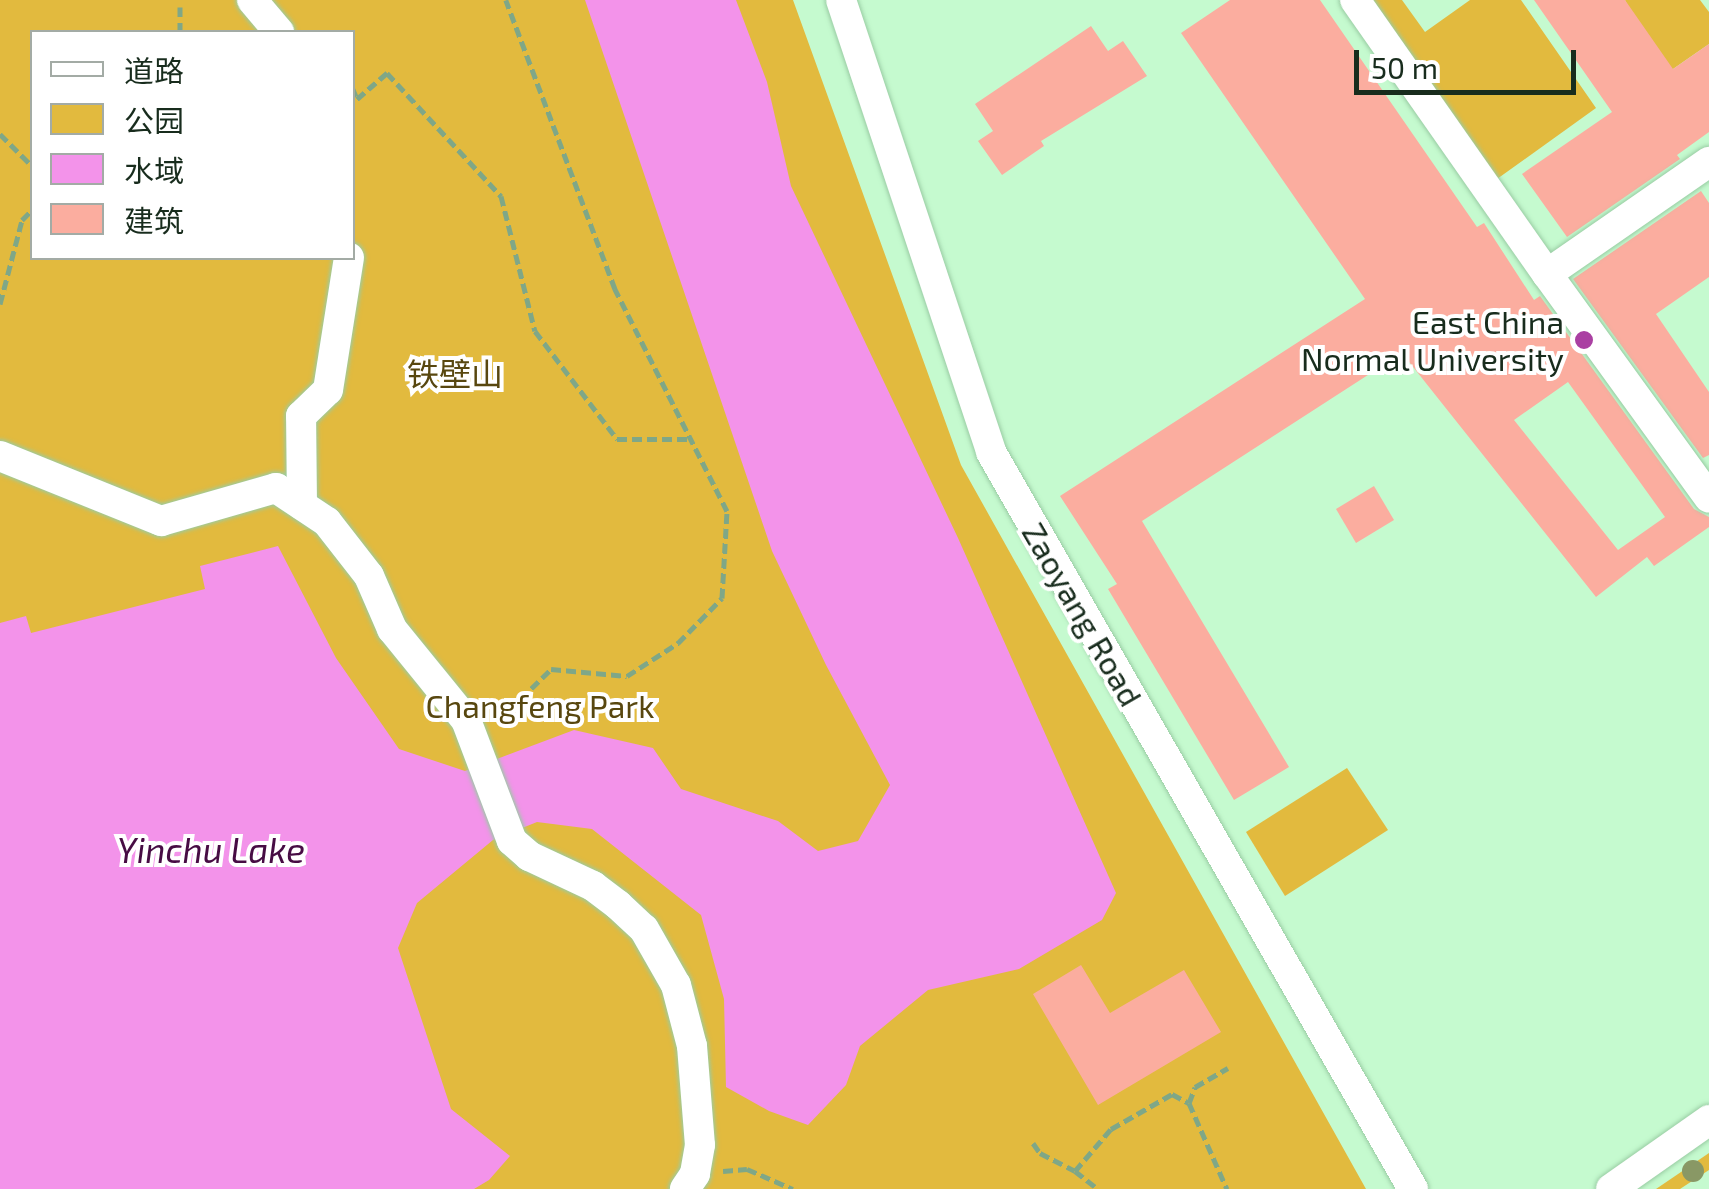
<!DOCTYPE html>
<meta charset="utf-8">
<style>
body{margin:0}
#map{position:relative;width:1709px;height:1189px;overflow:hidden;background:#c5facf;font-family:"Exo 2","Noto Sans SC",sans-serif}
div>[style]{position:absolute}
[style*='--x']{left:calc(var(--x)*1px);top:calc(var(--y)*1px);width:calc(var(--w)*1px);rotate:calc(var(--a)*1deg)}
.green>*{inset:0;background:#e2ba3e}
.water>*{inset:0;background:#f393ea}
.building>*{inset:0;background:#fbad9f}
.path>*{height:5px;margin-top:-2.5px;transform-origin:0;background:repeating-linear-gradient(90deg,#7fa787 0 10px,transparent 0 15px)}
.roads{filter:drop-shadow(0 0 2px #99cca3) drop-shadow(0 0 2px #99cca3)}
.minor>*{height:30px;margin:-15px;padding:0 15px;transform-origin:15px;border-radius:15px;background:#fff}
.trees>*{width:22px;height:22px;margin:-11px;border-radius:50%;background:#899865}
.dots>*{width:28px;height:28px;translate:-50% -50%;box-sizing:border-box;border:5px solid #fff;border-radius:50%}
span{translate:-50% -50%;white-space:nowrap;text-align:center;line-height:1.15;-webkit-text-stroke:8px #fff;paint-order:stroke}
.poi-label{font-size:32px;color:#182c1d}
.right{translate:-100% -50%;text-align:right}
.park-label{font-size:32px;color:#58470f}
.street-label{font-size:32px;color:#182c1d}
.water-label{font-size:35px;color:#470c44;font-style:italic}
.legend{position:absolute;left:30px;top:30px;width:325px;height:230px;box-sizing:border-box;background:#fff;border:2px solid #a3aba5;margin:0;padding:12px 18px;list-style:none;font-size:30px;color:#182c1d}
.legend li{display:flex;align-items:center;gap:20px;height:50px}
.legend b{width:50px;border:2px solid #a3aba5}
.scale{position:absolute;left:1354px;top:50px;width:222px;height:45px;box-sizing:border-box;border:5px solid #182c1d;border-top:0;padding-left:12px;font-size:30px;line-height:35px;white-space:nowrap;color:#182c1d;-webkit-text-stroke:8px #fff;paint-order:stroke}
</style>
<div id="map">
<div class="green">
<i style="clip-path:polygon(evenodd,0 0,793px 0,961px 465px,1366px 1189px,0 1189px,0 0,32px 32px,352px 32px,352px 258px,32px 258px,32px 32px)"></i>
<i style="clip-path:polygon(1373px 0,1402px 0,1425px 32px,1470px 0,1521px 0,1596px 108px,1497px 179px)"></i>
<i style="clip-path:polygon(1625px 0,1700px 0,1709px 12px,1709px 44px,1660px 78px)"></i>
<i style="clip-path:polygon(1347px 768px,1388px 830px,1285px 896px,1246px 832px)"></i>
<i style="clip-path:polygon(1709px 1153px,1709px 1170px,1680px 1189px,1656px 1189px)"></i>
</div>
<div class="water">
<i style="clip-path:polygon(585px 0,736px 0,767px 82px,791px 186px,958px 538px,1116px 893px,1102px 920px,1019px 969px,928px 990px,860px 1046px,846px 1085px,808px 1125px,769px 1111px,726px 1087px,724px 999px,701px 915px,592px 829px,537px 822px,493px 840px,417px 903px,398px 948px,451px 1109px,510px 1156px,489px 1180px,474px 1189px,0 1189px,0 623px,26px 616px,31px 633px,205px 589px,200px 566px,278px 546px,336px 658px,399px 749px,465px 771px,574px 730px,653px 748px,681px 789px,778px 821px,818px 851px,858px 841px,890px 785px,826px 665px,772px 551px)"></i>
</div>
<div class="building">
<i style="clip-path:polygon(evenodd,1230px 0,1320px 0,1477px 227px,1484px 223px,1534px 300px,1540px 296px,1694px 509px,1709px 517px,1709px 527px,1654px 566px,1647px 557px,1596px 597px,1402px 353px,1142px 521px,1289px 767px,1234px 800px,1108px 589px,1117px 584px,1060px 496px,1365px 299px,1181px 33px,1230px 0,1568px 382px,1665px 517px,1618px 550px,1514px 420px,1568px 382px)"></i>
<i style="clip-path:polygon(1534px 0,1625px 0,1673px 69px,1709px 44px,1709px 132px,1677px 155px,1680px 159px,1567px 237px,1522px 174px,1612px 112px)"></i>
<i style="clip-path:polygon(1091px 26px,1108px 51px,1123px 41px,1147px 76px,1041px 141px,1044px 146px,1002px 175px,978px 141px,993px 131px,975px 104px)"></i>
<i style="clip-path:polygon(1701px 191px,1709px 203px,1709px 277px,1656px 314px,1709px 392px,1709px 455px,1703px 458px,1573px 279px)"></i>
<i style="clip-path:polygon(1374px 486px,1394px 520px,1356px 543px,1336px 509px)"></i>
<i style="clip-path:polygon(1081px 965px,1110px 1013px,1184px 970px,1221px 1032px,1098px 1105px,1033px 994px)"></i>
</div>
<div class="path">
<i style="--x:180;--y:7;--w:25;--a:90"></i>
<i style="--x:318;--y:32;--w:12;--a:0"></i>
<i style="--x:352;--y:87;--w:13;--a:67"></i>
<i style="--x:357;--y:99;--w:40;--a:-41"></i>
<i style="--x:387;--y:73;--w:168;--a:47.2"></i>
<i style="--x:501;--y:196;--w:139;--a:75.9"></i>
<i style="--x:535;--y:331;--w:136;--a:52.8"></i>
<i style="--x:617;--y:439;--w:74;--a:0"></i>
<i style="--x:0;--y:134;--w:45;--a:45"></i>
<i style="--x:0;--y:304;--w:87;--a:-75.3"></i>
<i style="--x:22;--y:220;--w:14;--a:-45"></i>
<i style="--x:499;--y:720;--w:73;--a:-44.4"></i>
<i style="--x:551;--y:669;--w:76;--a:5.3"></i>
<i style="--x:627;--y:676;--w:61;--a:-32.9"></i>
<i style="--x:678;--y:643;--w:63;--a:-45.6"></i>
<i style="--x:722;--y:598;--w:87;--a:-86.7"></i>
<i style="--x:727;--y:511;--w:249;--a:-116.8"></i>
<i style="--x:615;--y:289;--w:309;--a:-110.7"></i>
<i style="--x:1189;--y:1103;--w:17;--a:-69"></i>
<i style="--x:1195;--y:1087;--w:38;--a:-30"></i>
<i style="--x:1033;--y:1143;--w:12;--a:55"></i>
<i style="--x:1040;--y:1153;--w:39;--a:27"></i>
<i style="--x:1075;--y:1171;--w:29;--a:38"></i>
<i style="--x:723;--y:1171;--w:24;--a:-5"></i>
<i style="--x:747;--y:1169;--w:50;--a:23.5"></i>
<i style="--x:1075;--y:1171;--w:55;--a:-49.4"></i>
<i style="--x:1111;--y:1129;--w:70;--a:-29.8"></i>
<i style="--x:1172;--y:1094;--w:19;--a:28"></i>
<i style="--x:1189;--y:1103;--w:94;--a:66.2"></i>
</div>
<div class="roads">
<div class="minor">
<i style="--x:252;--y:0;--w:42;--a:49.8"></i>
<i style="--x:841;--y:0;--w:476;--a:71.6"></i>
<i style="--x:991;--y:452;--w:849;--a:60.2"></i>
<i style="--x:1355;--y:0;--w:335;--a:55"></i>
<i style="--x:1547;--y:274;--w:197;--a:-34.7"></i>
<i style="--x:1547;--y:274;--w:276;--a:54.1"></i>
<i style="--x:0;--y:456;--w:174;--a:22"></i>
<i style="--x:161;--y:521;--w:120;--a:-16"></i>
<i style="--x:276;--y:488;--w:61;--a:33.7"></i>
<i style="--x:327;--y:522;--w:68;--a:52.1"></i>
<i style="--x:369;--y:576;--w:58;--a:66.5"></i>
<i style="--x:392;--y:629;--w:117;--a:50.9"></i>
<i style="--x:466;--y:720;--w:129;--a:69.2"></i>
<i style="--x:512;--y:841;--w:23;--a:41"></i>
<i style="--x:529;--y:856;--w:71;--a:25.1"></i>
<i style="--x:593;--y:886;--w:31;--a:37"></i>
<i style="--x:618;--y:905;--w:35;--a:43"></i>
<i style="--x:644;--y:929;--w:64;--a:60.3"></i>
<i style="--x:676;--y:985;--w:63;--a:75.3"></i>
<i style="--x:692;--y:1046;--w:99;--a:85.4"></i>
<i style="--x:700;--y:1145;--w:29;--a:100"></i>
<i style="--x:695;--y:1174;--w:18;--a:124"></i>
<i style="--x:302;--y:505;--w:89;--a:-90.6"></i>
<i style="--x:301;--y:416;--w:37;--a:-44"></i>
<i style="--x:328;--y:390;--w:134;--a:-81"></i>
<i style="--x:1611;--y:1189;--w:120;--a:-35.1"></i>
</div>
</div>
<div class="trees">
<i style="left:1693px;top:1171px"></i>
</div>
<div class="dots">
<i style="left:1584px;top:340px;background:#aa40a2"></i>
</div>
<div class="poi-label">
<span class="right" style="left:1564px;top:340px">East China<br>Normal University</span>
</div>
<div class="park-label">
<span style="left:455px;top:373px">铁壁山</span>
<span style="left:540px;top:705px">Changfeng Park</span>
</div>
<div class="street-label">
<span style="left:1083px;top:614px;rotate:60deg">Zaoyang Road</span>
</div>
<div class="water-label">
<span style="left:211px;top:849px">Yinchu Lake</span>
</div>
<ul class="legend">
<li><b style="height:12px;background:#fff"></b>道路</li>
<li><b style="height:28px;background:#e2ba3e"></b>公园</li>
<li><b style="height:28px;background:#f393ea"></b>水域</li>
<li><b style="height:28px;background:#fbad9f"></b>建筑</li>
</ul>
<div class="scale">50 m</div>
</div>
